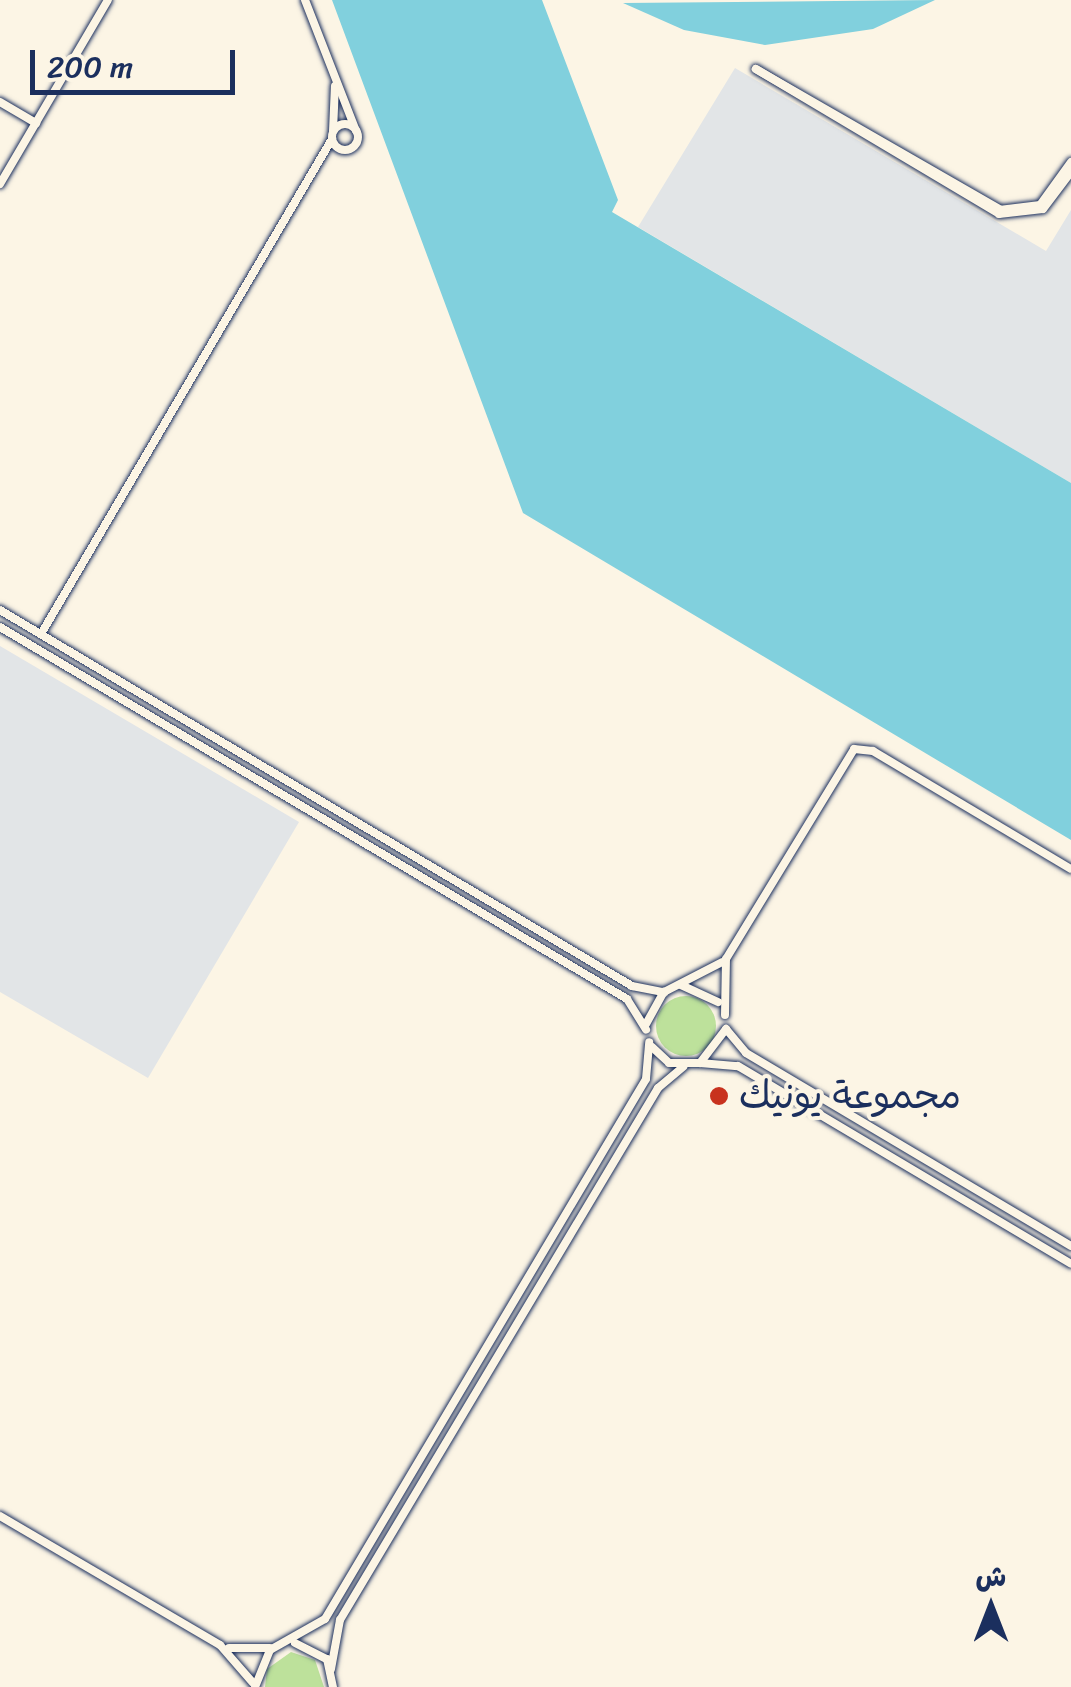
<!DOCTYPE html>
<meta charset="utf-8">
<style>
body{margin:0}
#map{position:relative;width:1071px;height:1687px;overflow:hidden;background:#fcf5e5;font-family:Sriracha,"Playpen Sans Arabic",sans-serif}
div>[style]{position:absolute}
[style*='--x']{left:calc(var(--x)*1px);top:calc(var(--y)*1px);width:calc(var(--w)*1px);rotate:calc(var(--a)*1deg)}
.built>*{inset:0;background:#e2e5e7}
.green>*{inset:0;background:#bde19b}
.round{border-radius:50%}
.water>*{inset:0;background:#81d0dd}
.roads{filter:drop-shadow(0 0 2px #1b2f5e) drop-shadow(0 0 2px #1b2f5e)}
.minor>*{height:8px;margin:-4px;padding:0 4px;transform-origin:4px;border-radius:4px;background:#fcf5e5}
.minor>.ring{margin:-4px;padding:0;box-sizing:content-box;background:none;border:8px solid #fcf5e5;border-radius:50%}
.dots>*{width:28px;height:28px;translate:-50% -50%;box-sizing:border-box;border:5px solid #fcf5e5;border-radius:50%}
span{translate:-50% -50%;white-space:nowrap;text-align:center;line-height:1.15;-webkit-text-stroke:8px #fcf5e5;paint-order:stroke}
.poi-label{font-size:38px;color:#1b2f5e}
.left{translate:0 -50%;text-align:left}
.north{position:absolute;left:941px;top:1557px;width:100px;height:100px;-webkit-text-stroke:8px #fcf5e5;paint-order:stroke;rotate:0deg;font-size:28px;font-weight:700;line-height:40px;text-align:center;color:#1b2f5e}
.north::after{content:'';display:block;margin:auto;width:35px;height:45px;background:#1b2f5e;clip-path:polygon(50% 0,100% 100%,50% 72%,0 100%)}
.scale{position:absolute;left:30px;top:50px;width:205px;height:45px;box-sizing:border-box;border:5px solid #1b2f5e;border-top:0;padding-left:12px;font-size:30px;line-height:35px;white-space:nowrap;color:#1b2f5e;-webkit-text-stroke:8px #fcf5e5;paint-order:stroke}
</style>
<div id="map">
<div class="built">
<i style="clip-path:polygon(735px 68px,1046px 251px,1071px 210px,1071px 483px,638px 227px)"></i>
<i style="clip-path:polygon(0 646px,299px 822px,148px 1078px,0 992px)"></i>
</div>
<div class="green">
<i class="round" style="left:656px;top:996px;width:60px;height:60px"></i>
<i style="clip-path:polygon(291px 1652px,315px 1660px,324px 1687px,265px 1687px,267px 1669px)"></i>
</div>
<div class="water">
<i style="clip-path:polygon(332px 0,542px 0,618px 200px,612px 212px,1071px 483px,1071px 840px,523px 513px)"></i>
<i style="clip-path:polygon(935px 0,873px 29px,765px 45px,684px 30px,623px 3px)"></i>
</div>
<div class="roads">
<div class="minor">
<i style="--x:305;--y:0;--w:141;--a:68.7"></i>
<i style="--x:0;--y:102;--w:42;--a:30.3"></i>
<i class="ring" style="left:332px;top:124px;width:18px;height:18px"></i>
<i style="--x:333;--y:131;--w:45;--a:-87.5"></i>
<i style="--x:1071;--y:162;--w:53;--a:125.8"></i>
<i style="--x:1040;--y:205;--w:39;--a:173"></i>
<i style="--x:1001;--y:210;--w:283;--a:-150.1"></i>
<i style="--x:756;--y:69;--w:283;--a:30.8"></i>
<i style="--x:999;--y:214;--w:44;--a:-6.5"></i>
<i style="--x:1043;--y:209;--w:46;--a:-52.9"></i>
<i style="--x:0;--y:184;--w:213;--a:-59.6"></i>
<i style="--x:0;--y:610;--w:735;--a:30.75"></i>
<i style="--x:632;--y:986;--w:33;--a:11"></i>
<i style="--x:0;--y:627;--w:729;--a:30.68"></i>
<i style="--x:627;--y:999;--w:36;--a:58"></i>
<i style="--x:41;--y:634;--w:574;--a:-59.55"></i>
<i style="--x:681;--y:985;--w:41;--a:24.7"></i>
<i style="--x:725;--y:1015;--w:56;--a:-89"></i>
<i style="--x:726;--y:959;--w:246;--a:-58.6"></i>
<i style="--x:854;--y:749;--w:19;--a:6"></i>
<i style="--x:873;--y:751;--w:230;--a:30.8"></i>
<i style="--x:646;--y:1024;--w:37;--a:-61"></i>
<i style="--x:664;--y:992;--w:65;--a:-27.3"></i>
<i style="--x:726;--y:1029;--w:31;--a:50"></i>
<i style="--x:746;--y:1053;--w:378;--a:30.7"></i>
<i style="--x:652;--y:1047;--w:23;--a:43"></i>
<i style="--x:669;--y:1063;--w:31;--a:0"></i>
<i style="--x:700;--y:1063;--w:43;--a:-52.6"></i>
<i style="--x:700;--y:1063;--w:38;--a:5"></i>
<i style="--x:738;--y:1066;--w:387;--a:30.7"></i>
<i style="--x:0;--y:1516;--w:255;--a:30.4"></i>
<i style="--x:220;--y:1645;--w:50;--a:49"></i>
<i style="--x:295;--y:1643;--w:36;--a:27"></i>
<i style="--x:327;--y:1659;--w:29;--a:78"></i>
<i style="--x:229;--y:1648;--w:41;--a:0"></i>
<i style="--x:331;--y:1669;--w:50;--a:-79.6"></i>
<i style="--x:340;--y:1620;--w:620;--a:-59.13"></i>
<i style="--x:658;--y:1088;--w:33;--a:-40"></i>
<i style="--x:255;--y:1687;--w:40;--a:-68"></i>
<i style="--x:270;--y:1650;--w:63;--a:-29.4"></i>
<i style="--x:325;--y:1619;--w:628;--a:-59.27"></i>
<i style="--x:646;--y:1079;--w:37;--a:-85"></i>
</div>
</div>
<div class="dots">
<i style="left:719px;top:1096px;background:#c8321e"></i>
</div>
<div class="poi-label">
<span class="left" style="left:739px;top:1096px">مجموعة يونيك</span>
</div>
<div class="north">ش</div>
<div class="scale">200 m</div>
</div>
